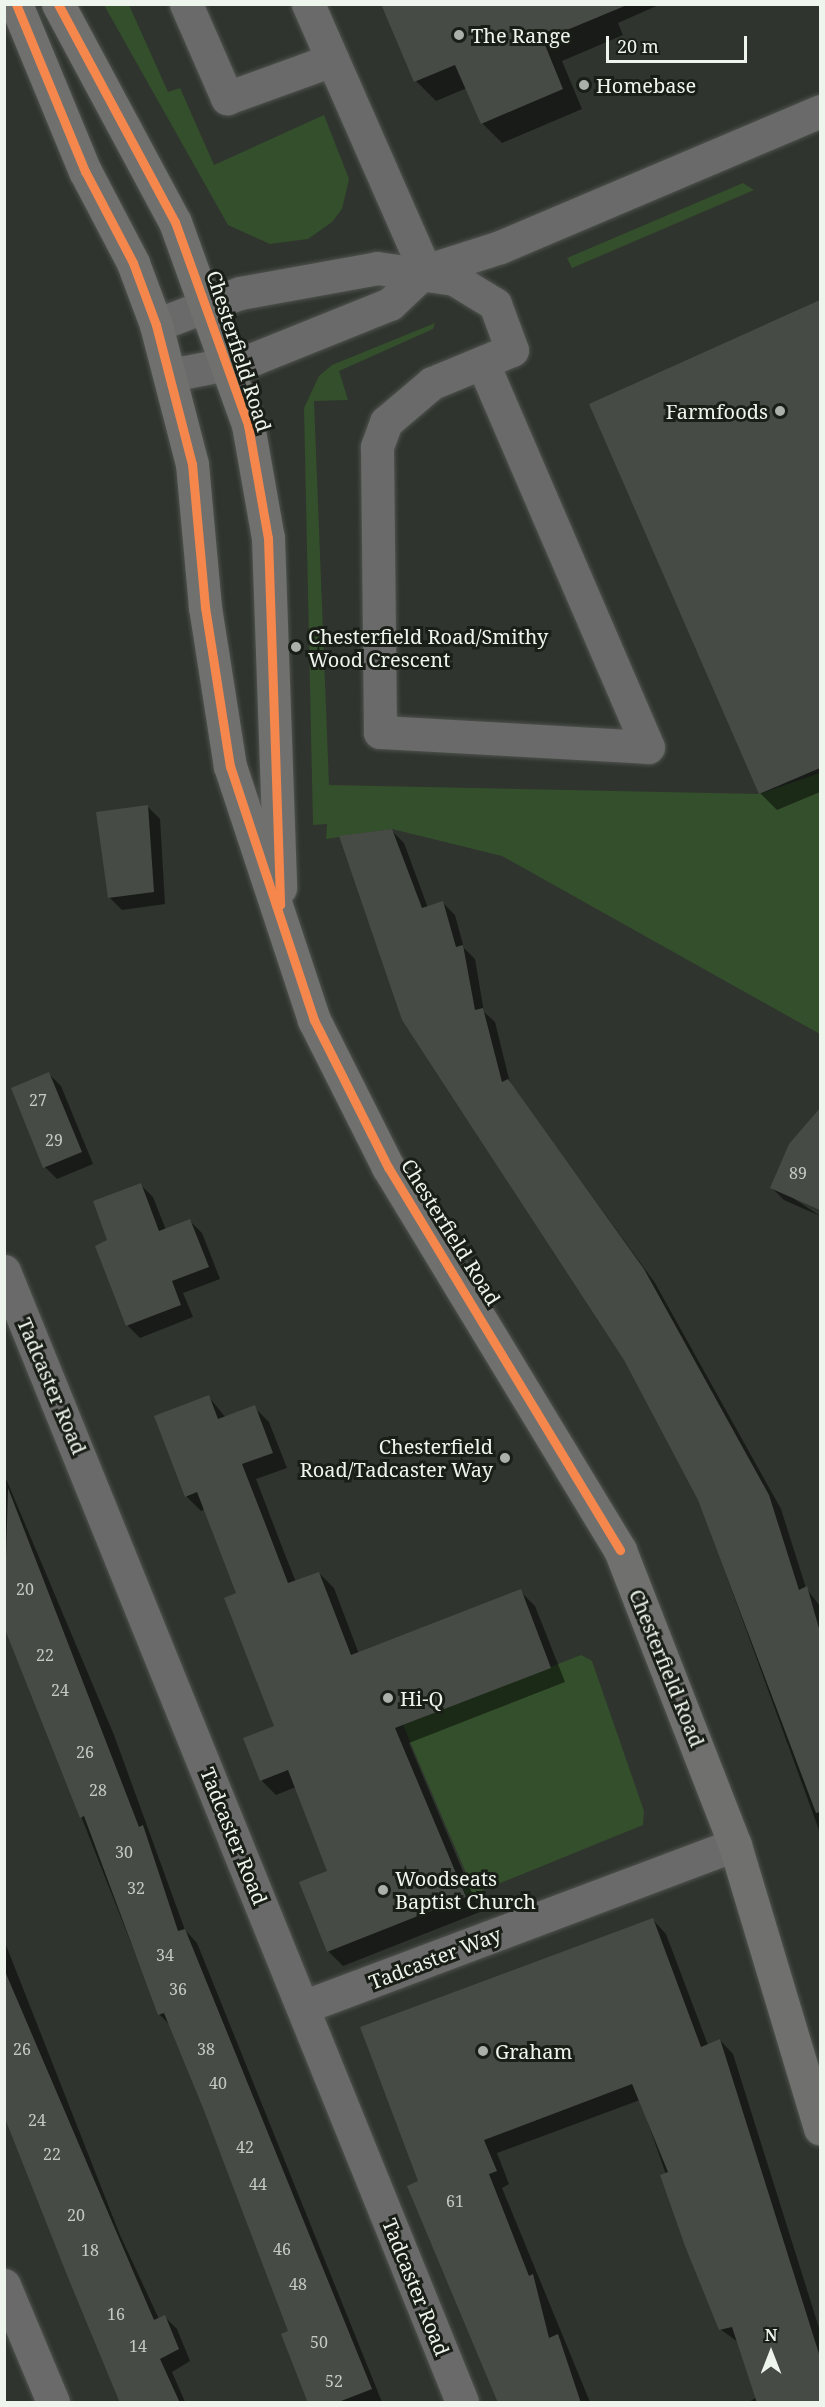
<!DOCTYPE html>
<style>
body{margin:0}
#map{position:relative;width:825px;height:2407px;overflow:hidden;background:#2f342e;font-family:"Noto Serif",serif}
div>[style]{position:absolute}
[style*='--x']{left:calc(var(--x)*1px);top:calc(var(--y)*1px);width:calc(var(--w)*1px);rotate:calc(var(--a)*1deg)}
.green>*{inset:0;background:#344f2b}
.shadow>*{inset:0;background:#0007}
.building>*{inset:0;background:#474b45}
.roads{filter:drop-shadow(0 0 2px #4e524d) drop-shadow(0 0 2px #4e524d)}
.minor>*{height:33px;margin:-16.5px;padding:0 16.5px;transform-origin:16.5px;border-radius:16.5px;background:#6a6a6a}
.highway>*{height:33px;margin:-16.5px;padding:0 16.5px;transform-origin:16.5px;border-radius:16.5px;background:#70706f}
.cycleway>*{height:9px;margin:-4.5px;padding:0 4.5px;transform-origin:4.5px;border-radius:4.5px;background:#f5874c}
.dots>*{width:16px;height:16px;translate:-50% -50%;box-sizing:border-box;border:3px solid #191e17;border-radius:50%}
span{translate:-50% -50%;white-space:nowrap;text-align:center;line-height:1.15;-webkit-text-stroke:6px #191e17;paint-order:stroke}
.number-label{font-size:16px;color:#c4cac2}
.number-label span{-webkit-text-stroke-width:0}
.poi-label{font-size:20px;color:#eef5ec}
.left{translate:0 -50%;text-align:left}
.right{translate:-100% -50%;text-align:right}
.street-label{font-size:20px;color:#eef5ec}
.frame{position:absolute;inset:0;border:6px solid #eef5ec;pointer-events:none}
.north{position:absolute;left:741px;top:2323px;width:60px;height:60px;-webkit-text-stroke:4px #191e17;paint-order:stroke;rotate:0deg;font-size:16px;font-weight:700;line-height:24px;text-align:center;color:#eef5ec}
.north::after{content:'';display:block;margin:auto;width:21px;height:27px;background:#eef5ec;clip-path:polygon(50% 0,100% 100%,50% 72%,0 100%)}
.scale{position:absolute;left:606px;top:36px;width:141px;height:27px;box-sizing:border-box;border:3px solid #eef5ec;border-top:0;padding-left:8px;font-size:18px;line-height:21px;white-space:nowrap;color:#eef5ec;-webkit-text-stroke:4px #191e17;paint-order:stroke}
</style>
<div id="map">
<div class="green">
<i style="clip-path:polygon(104px 5px,129px 5px,168px 92px,180px 88px,214px 165px,324px 115px,349px 179px,342px 209px,332px 222px,308px 239px,270px 244px,228px 225px)"></i>
<i style="clip-path:polygon(743px 183px,754px 190px,572px 268px,567px 258px)"></i>
<i style="clip-path:polygon(435px 323px,433px 329px,339px 371px,348px 400px,314px 401px,329px 785px,759px 794px,820px 773px,820px 1034px,502px 856px,392px 829px,326px 839px,327px 824px,313px 825px,304px 408px,319px 376px,332px 365px)"></i>
<i style="clip-path:polygon(581px 1655px,592px 1661px,644px 1811px,643px 1825px,466px 1897px,461px 1882px,469px 1880px,403px 1725px)"></i>
</div>
<div class="shadow">
<i style="clip-path:polygon(383px 4px,661px 4px,618px 23px,623px 35px,562px 61px,582px 109px,502px 143px,482px 123px,467px 88px,436px 101px,416px 81px)"></i>
<i style="clip-path:polygon(820px 305px,820px 792px,777px 810px,760px 793px,591px 404px)"></i>
<i style="clip-path:polygon(148px 807px,160px 819px,165px 904px,122px 910px,109px 897px)"></i>
<i style="clip-path:polygon(391px 830px,404px 843px,428px 908px,443px 903px,455px 915px,464px 948px,475px 959px,484px 1012px,495px 1022px,510px 1083px,655px 1283px,781px 1509px,806px 1588px,820px 1606px,820px 1833px,699px 1500px,625px 1359px,403px 1019px)"></i>
<i style="clip-path:polygon(49px 1074px,61px 1086px,93px 1164px,57px 1179px,45px 1167px)"></i>
<i style="clip-path:polygon(820px 1108px,820px 1208px,784px 1192px,820px 1216px,784px 1200px,772px 1188px,790px 1145px)"></i>
<i style="clip-path:polygon(141px 1185px,153px 1197px,166px 1230px,190px 1221px,202px 1233px,220px 1279px,183px 1293px,193px 1317px,140px 1338px,127px 1325px,109px 1241px)"></i>
<i style="clip-path:polygon(209px 1397px,226px 1418px,254px 1407px,269px 1422px,287px 1468px,256px 1479px,284px 1552px,296px 1582px,319px 1573px,334px 1588px,359px 1654px,520px 1591px,535px 1606px,565px 1682px,409px 1743px,480px 1912px,343px 1966px,328px 1951px,329px 1872px,296px 1787px,276px 1795px,261px 1780px,276px 1727px,238px 1594px,205px 1509px,201px 1511px,186px 1496px)"></i>
<i style="clip-path:polygon(4px 1474px,114px 1735px,185px 1930px,197px 1943px,382px 2402px,309px 2402px,290px 2332px,172px 2027px,159px 2014px,4px 1621px)"></i>
<i style="clip-path:polygon(653px 1920px,666px 1934px,708px 2045px,720px 2040px,733px 2054px,820px 2331px,820px 2402px,749px 2402px,757px 2397px,738px 2342px,720px 2329px,640px 2100px,497px 2153px,509px 2184px,502px 2188px,590px 2402px,499px 2402px,420px 2182px)"></i>
<i style="clip-path:polygon(4px 1940px,120px 2235px,159px 2319px,165px 2317px,177px 2329px,190px 2361px,172px 2372px,185px 2402px,122px 2402px,4px 2111px)"></i>
</div>
<div class="building">
<i style="clip-path:polygon(381px 4px,627px 4px,627px 5px,543px 40px,563px 89px,481px 124px,455px 65px,414px 82px)"></i>
<i style="clip-path:polygon(820px 300px,820px 768px,759px 794px,589px 404px)"></i>
<i style="clip-path:polygon(148px 805px,154px 892px,108px 898px,96px 812px)"></i>
<i style="clip-path:polygon(392px 829px,422px 908px,443px 901px,456px 947px,463px 945px,475px 1010px,483px 1008px,502px 1082px,508px 1079px,644px 1269px,769px 1495px,799px 1590px,807px 1586px,820px 1632px,820px 1812px,816px 1813px,698px 1500px,624px 1360px,402px 1020px,339px 836px)"></i>
<i style="clip-path:polygon(49px 1072px,82px 1152px,43px 1168px,11px 1088px)"></i>
<i style="clip-path:polygon(820px 1108px,820px 1210px,770px 1188px,789px 1144px)"></i>
<i style="clip-path:polygon(141px 1183px,159px 1231px,190px 1219px,209px 1267px,172px 1281px,181px 1305px,126px 1326px,95px 1246px,107px 1240px,93px 1201px)"></i>
<i style="clip-path:polygon(209px 1395px,218px 1419px,255px 1405px,273px 1453px,242px 1464px,270px 1536px,288px 1583px,319px 1572px,351px 1655px,521px 1589px,551px 1668px,395px 1728px,466px 1897px,327px 1952px,299px 1882px,327px 1871px,288px 1770px,260px 1781px,243px 1738px,274px 1726px,224px 1598px,236px 1593px,197px 1492px,185px 1497px,154px 1416px)"></i>
<i style="clip-path:polygon(8px 1488px,139px 1827px,143px 1825px,178px 1931px,185px 1929px,372px 2389px,336px 2403px,308px 2403px,281px 2334px,288px 2331px,203px 2108px,164px 2013px,158px 2015px,84px 1816px,80px 1818px,4px 1627px)"></i>
<i style="clip-path:polygon(653px 1918px,701px 2047px,720px 2039px,820px 2357px,820px 2403px,757px 2403px,732px 2327px,719px 2330px,685px 2246px,660px 2175px,668px 2172px,632px 2084px,484px 2140px,497px 2171px,489px 2174px,529px 2276px,533px 2274px,549px 2338px,558px 2334px,581px 2403px,498px 2403px,407px 2186px,418px 2181px,360px 2027px)"></i>
<i style="clip-path:polygon(4px 1969px,154px 2320px,165px 2315px,179px 2349px,160px 2359px,180px 2403px,120px 2403px,69px 2280px,4px 2116px)"></i>
</div>
<div class="roads">
<div class="minor">
<i style="--x:186;--y:4;--w:103;--a:66.4"></i>
<i style="--x:227;--y:98;--w:112;--a:-19.9"></i>
<i style="--x:308;--y:4;--w:292;--a:66.3"></i>
<i style="--x:156;--y:325;--w:90;--a:-20.9"></i>
<i style="--x:240;--y:293;--w:139;--a:-10.3"></i>
<i style="--x:377;--y:268;--w:78;--a:8.1"></i>
<i style="--x:454;--y:279;--w:48;--a:31.4"></i>
<i style="--x:495;--y:304;--w:49;--a:69.7"></i>
<i style="--x:512;--y:350;--w:87;--a:157.6"></i>
<i style="--x:432;--y:383;--w:60;--a:139.7"></i>
<i style="--x:386;--y:422;--w:27;--a:110"></i>
<i style="--x:377;--y:447;--w:285;--a:89.4"></i>
<i style="--x:380;--y:732;--w:268;--a:3.2"></i>
<i style="--x:648;--y:747;--w:417;--a:-113.3"></i>
<i style="--x:170;--y:375;--w:85;--a:-10.9"></i>
<i style="--x:253;--y:359;--w:148;--a:-21.9"></i>
<i style="--x:390;--y:304;--w:48;--a:-43.3"></i>
<i style="--x:425;--y:271;--w:79;--a:-17.7"></i>
<i style="--x:500;--y:247;--w:348;--a:-23"></i>
<i style="--x:4;--y:1271;--w:1220;--a:67.95"></i>
<i style="--x:303;--y:2007;--w:461;--a:-20.6"></i>
<i style="--x:4;--y:2285;--w:127;--a:67.3"></i>
</div>
<div class="highway">
<i style="--x:16;--y:4;--w:181;--a:67.6"></i>
<i style="--x:85;--y:171;--w:104;--a:62.4"></i>
<i style="--x:133;--y:263;--w:66;--a:69.6"></i>
<i style="--x:156;--y:325;--w:144;--a:75.5"></i>
<i style="--x:192;--y:464;--w:144;--a:84.8"></i>
<i style="--x:205;--y:607;--w:161;--a:81.1"></i>
<i style="--x:230;--y:766;--w:268;--a:71.7"></i>
<i style="--x:314;--y:1020;--w:165;--a:63.3"></i>
<i style="--x:388;--y:1167;--w:448;--a:58.8"></i>
<i style="--x:620;--y:1550;--w:317;--a:68.7"></i>
<i style="--x:735;--y:1845;--w:296;--a:73.3"></i>
<i style="--x:58;--y:4;--w:247;--a:61.8"></i>
<i style="--x:175;--y:222;--w:216;--a:70.2"></i>
<i style="--x:248;--y:425;--w:115;--a:80"></i>
<i style="--x:268;--y:538;--w:350;--a:88"></i>
</div>
</div>
<div class="cycleway">
<i style="--x:16;--y:4;--w:181;--a:67.6"></i>
<i style="--x:85;--y:171;--w:104;--a:62.4"></i>
<i style="--x:133;--y:263;--w:66;--a:69.6"></i>
<i style="--x:156;--y:325;--w:144;--a:75.5"></i>
<i style="--x:192;--y:464;--w:144;--a:84.8"></i>
<i style="--x:205;--y:607;--w:161;--a:81.1"></i>
<i style="--x:230;--y:766;--w:268;--a:71.7"></i>
<i style="--x:314;--y:1020;--w:165;--a:63.3"></i>
<i style="--x:388;--y:1167;--w:448;--a:58.8"></i>
<i style="--x:58;--y:4;--w:247;--a:61.8"></i>
<i style="--x:175;--y:222;--w:216;--a:70.2"></i>
<i style="--x:248;--y:425;--w:115;--a:80"></i>
<i style="--x:268;--y:538;--w:367;--a:88.1"></i>
</div>
<div class="dots">
<i style="left:459px;top:35px;background:#abb1aa"></i>
<i style="left:584px;top:85px;background:#abb1aa"></i>
<i style="left:780px;top:411px;background:#abb1aa"></i>
<i style="left:296px;top:647px;background:#abb1aa"></i>
<i style="left:505px;top:1458px;background:#abb1aa"></i>
<i style="left:388px;top:1698px;background:#abb1aa"></i>
<i style="left:383px;top:1890px;background:#abb1aa"></i>
<i style="left:483px;top:2051px;background:#abb1aa"></i>
</div>
<div class="number-label">
<span style="left:38px;top:1100px">27</span>
<span style="left:54px;top:1140px">29</span>
<span style="left:798px;top:1173px">89</span>
<span style="left:25px;top:1589px">20</span>
<span style="left:45px;top:1655px">22</span>
<span style="left:60px;top:1690px">24</span>
<span style="left:85px;top:1752px">26</span>
<span style="left:98px;top:1790px">28</span>
<span style="left:124px;top:1852px">30</span>
<span style="left:136px;top:1888px">32</span>
<span style="left:165px;top:1955px">34</span>
<span style="left:178px;top:1989px">36</span>
<span style="left:22px;top:2049px">26</span>
<span style="left:206px;top:2049px">38</span>
<span style="left:218px;top:2083px">40</span>
<span style="left:37px;top:2120px">24</span>
<span style="left:245px;top:2147px">42</span>
<span style="left:52px;top:2154px">22</span>
<span style="left:258px;top:2184px">44</span>
<span style="left:455px;top:2201px">61</span>
<span style="left:76px;top:2215px">20</span>
<span style="left:282px;top:2249px">46</span>
<span style="left:90px;top:2250px">18</span>
<span style="left:298px;top:2284px">48</span>
<span style="left:116px;top:2314px">16</span>
<span style="left:319px;top:2342px">50</span>
<span style="left:138px;top:2346px">14</span>
<span style="left:334px;top:2381px">52</span>
</div>
<div class="poi-label">
<span class="left" style="left:471px;top:35px">The Range</span>
<span class="left" style="left:596px;top:85px">Homebase</span>
<span class="right" style="left:768px;top:411px">Farmfoods</span>
<span class="left" style="left:308px;top:648px">Chesterfield Road/Smithy<br>Wood Crescent</span>
<span class="right" style="left:493px;top:1458px">Chesterfield<br>Road/Tadcaster Way</span>
<span class="left" style="left:400px;top:1698px">Hi-Q</span>
<span class="left" style="left:395px;top:1890px">Woodseats<br>Baptist Church</span>
<span class="left" style="left:495px;top:2051px">Graham</span>
</div>
<div class="street-label">
<span style="left:239px;top:351px;rotate:72deg">Chesterfield Road</span>
<span style="left:451px;top:1232px;rotate:58deg">Chesterfield Road</span>
<span style="left:52px;top:1386px;rotate:67deg">Tadcaster Road</span>
<span style="left:667px;top:1668px;rotate:68deg">Chesterfield Road</span>
<span style="left:234px;top:1836px;rotate:68deg">Tadcaster Road</span>
<span style="left:435px;top:1958px;rotate:-21deg">Tadcaster Way</span>
<span style="left:416px;top:2287px;rotate:68deg">Tadcaster Road</span>
</div>
<div class="frame"></div>
<div class="north">N</div>
<div class="scale">20 m</div>
</div>
